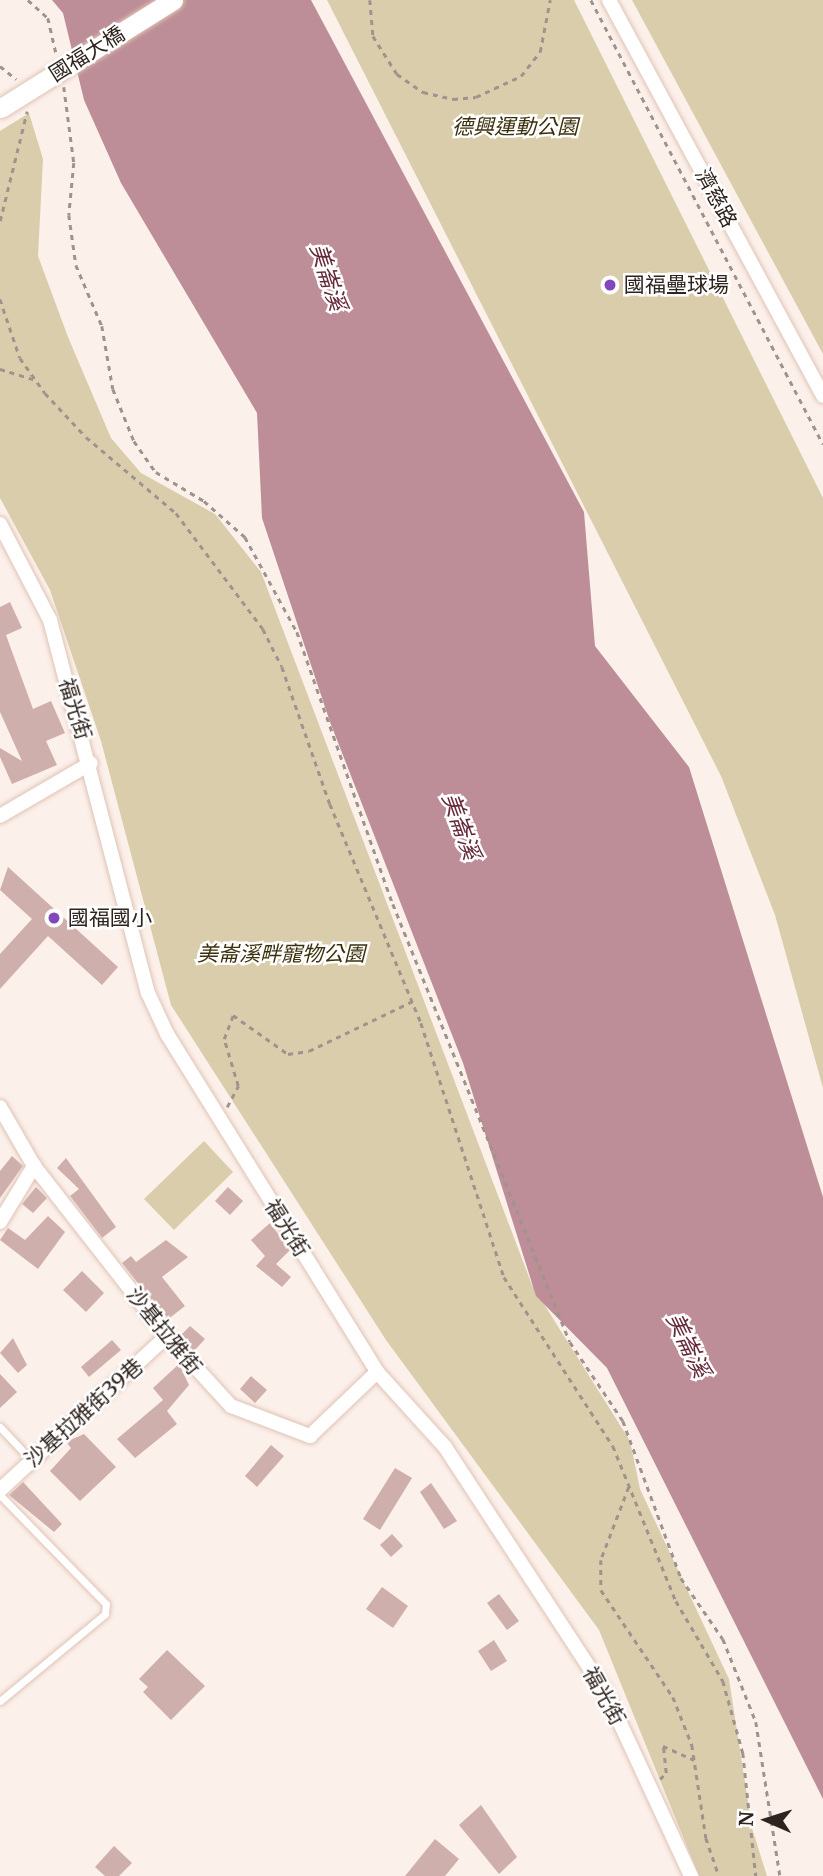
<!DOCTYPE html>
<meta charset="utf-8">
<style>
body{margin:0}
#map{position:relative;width:823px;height:1876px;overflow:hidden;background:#fcf0ea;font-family:Merriweather,"Noto Sans TC",serif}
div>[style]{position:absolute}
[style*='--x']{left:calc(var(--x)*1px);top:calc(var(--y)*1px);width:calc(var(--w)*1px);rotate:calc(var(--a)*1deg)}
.green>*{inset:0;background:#dacdab}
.water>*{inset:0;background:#bd8e97}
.building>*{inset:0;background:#cfafab}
.path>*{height:2.5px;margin-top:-1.25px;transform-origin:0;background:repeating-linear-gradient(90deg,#9f938e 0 5px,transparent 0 10px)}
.roads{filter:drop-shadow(0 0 2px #dfc3b5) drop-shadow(0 0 2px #dfc3b5)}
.service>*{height:7px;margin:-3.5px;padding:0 3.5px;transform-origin:3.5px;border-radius:3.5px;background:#fff}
.minor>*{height:14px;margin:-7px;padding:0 7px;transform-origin:7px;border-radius:7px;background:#fff}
.bridges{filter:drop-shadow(0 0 2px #dfc3b5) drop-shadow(0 0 2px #dfc3b5)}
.tertiary-bridge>*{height:19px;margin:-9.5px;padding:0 9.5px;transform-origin:9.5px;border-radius:9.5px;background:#fff}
.dots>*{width:19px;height:19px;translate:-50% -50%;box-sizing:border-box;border:4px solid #fff;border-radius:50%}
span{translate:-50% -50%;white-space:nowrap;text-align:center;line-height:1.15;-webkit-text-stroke:5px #fff;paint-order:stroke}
.street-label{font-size:21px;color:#2e231e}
.park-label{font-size:21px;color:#3c2f0c;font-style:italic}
.poi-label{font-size:21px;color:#2e231e}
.left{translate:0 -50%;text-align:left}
.water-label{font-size:23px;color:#662939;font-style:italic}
.north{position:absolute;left:732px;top:1785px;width:70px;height:70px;-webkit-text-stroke:5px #fff;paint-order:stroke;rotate:273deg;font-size:19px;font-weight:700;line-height:28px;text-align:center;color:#2e231e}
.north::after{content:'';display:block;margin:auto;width:24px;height:32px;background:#2e231e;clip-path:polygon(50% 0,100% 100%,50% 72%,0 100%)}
</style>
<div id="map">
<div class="green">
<i style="clip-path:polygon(327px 0,574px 0,823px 498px,823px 1088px,775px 915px,721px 776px)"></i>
<i style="clip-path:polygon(632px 0,823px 0,823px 354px)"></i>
<i style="clip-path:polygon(29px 113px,43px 159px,38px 256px,68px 337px,111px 438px,141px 473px,215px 514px,261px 572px,532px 1285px,630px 1441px,640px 1489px,729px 1679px,752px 1828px,767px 1876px,699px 1876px,599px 1630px,386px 1340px,171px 1005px,101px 741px,50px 590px,0 498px,0 131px)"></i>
<i style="clip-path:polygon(204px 1141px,233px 1172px,174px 1230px,144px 1199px)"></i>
</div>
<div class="water">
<i style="clip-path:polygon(52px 0,311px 0,584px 512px,595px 646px,689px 767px,823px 1197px,823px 1799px,607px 1368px,536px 1296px,463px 1063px,330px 722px,262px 518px,257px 413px,121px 183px,84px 100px,63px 13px)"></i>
</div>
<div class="building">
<i style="clip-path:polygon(10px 602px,22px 628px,6px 635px,33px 709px,51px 701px,65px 733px,46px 741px,57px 765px,12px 784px,0 757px,0 748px,22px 761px,0 712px,0 607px)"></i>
<i style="clip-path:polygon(8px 867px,118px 967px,102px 985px,48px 936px,0 989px,0 954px,32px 919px,0 890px)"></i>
<i style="clip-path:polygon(12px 1156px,23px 1166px,0 1198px,0 1171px)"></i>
<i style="clip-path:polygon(66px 1158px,116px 1227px,102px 1238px,70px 1196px,79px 1189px,57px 1168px)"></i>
<i style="clip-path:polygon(36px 1187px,47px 1198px,33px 1213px,22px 1204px)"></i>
<i style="clip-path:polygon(228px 1187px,243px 1201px,230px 1215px,215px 1201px)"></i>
<i style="clip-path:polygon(48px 1216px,65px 1232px,38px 1269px,0 1240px,8px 1228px,25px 1240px)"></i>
<i style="clip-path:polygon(270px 1223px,290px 1250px,276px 1264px,291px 1277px,282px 1287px,256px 1266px,265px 1256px,251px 1240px)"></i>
<i style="clip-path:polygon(166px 1240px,188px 1257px,162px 1277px,185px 1306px,167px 1320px,122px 1263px,131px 1256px,136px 1262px)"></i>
<i style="clip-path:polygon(82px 1271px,104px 1293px,86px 1312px,63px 1290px)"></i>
<i style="clip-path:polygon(190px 1326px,205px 1339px,194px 1351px,180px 1336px)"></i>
<i style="clip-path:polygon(13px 1338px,27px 1365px,18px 1373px,0 1353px)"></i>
<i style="clip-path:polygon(112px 1340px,121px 1350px,89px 1377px,81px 1367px)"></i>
<i style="clip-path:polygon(179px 1364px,189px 1385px,167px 1411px,177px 1424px,135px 1458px,117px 1439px,163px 1400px,153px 1388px)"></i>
<i style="clip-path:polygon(0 1374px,17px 1392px,0 1408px)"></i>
<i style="clip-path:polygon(251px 1376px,267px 1390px,255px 1403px,240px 1389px)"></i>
<i style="clip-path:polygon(84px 1434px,116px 1467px,80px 1501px,50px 1471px,71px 1448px,66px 1442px)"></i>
<i style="clip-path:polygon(271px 1445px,284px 1456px,257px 1487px,245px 1476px)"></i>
<i style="clip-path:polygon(395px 1468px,412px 1478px,380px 1530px,363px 1519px)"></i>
<i style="clip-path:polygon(23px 1482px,62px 1524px,54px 1532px,9px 1495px)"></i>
<i style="clip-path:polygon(431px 1483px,457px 1521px,444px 1529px,420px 1492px)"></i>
<i style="clip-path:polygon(392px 1534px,403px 1546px,391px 1557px,380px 1545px)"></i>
<i style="clip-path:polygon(382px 1587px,408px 1606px,393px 1628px,366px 1609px)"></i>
<i style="clip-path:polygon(499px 1594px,519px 1621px,507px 1630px,487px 1603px)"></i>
<i style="clip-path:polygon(494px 1640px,507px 1661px,491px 1671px,478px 1651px)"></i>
<i style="clip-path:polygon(167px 1650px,205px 1686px,171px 1720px,143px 1692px,148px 1687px,139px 1679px)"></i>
<i style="clip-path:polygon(481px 1805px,517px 1857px,499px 1874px,459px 1825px)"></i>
<i style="clip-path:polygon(435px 1839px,459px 1859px,445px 1876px,405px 1876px)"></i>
<i style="clip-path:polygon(114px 1846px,132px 1863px,119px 1876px,105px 1876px,95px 1867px)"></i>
</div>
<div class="path">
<i style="--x:28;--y:0;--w:27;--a:42"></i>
<i style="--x:48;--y:18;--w:36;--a:77"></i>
<i style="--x:370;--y:0;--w:36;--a:85"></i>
<i style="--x:373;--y:36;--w:45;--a:57.7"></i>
<i style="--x:397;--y:74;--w:32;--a:35"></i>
<i style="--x:423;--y:92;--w:31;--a:13"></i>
<i style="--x:453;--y:99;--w:23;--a:-5"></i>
<i style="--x:476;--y:97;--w:50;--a:-25"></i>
<i style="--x:521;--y:76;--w:31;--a:-52"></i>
<i style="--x:540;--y:52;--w:53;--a:-79.1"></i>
<i style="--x:591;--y:0;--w:501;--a:62.41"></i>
<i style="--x:0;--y:66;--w:21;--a:39"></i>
<i style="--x:64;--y:87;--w:77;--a:82.5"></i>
<i style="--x:74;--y:163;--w:52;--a:95.5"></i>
<i style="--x:69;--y:215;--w:50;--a:82"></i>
<i style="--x:76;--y:265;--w:66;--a:66.9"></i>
<i style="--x:102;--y:326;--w:64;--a:80.1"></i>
<i style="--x:113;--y:389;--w:56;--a:68"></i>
<i style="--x:134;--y:441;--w:38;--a:55"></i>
<i style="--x:156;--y:472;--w:56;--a:31.1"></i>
<i style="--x:204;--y:501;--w:55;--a:41.3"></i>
<i style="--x:245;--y:537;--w:108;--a:61.3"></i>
<i style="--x:297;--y:632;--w:288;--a:70.6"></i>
<i style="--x:393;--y:904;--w:472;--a:68"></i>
<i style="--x:570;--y:1342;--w:95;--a:56.1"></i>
<i style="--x:623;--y:1421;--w:167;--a:69.7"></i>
<i style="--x:681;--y:1578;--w:74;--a:55.5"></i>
<i style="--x:723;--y:1639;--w:89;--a:68.3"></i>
<i style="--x:756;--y:1722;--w:156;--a:81.1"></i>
<i style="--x:0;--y:221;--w:113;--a:-76.2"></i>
<i style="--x:0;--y:299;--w:62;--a:71.3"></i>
<i style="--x:20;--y:358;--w:43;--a:54.5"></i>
<i style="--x:45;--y:393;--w:60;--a:47"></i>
<i style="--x:86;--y:437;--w:118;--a:40.2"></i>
<i style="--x:176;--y:513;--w:145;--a:53.1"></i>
<i style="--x:263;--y:629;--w:42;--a:63.4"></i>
<i style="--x:282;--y:667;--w:145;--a:70.7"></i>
<i style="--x:330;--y:804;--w:237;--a:67.4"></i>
<i style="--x:421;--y:1023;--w:267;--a:71.9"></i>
<i style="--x:504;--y:1277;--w:201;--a:57.2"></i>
<i style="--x:613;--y:1446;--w:167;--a:67.9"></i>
<i style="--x:676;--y:1601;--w:93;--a:59.6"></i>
<i style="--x:723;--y:1681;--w:75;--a:74.5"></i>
<i style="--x:743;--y:1753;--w:124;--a:84"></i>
<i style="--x:0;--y:369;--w:38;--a:17"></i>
<i style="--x:227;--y:1107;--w:24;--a:-62"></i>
<i style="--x:238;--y:1086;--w:49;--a:-106.6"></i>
<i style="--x:224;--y:1039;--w:26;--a:-69"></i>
<i style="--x:233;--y:1015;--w:67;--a:35.3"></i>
<i style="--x:288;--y:1054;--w:21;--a:-8"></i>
<i style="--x:309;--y:1051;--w:115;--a:-25.7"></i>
<i style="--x:629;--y:1487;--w:78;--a:111"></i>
<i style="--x:601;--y:1560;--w:30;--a:90"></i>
<i style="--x:601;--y:1590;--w:129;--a:56.1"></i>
<i style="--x:673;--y:1697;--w:52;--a:68.4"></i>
<i style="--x:692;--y:1745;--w:94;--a:81.4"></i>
<i style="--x:706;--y:1838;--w:40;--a:71.1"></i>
<i style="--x:660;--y:1779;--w:8;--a:-45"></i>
<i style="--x:666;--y:1773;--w:27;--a:-96"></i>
<i style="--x:663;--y:1746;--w:34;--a:24"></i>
</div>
<div class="roads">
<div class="service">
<i style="--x:0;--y:1427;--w:45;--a:46.8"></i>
<i style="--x:0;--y:1495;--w:152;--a:45.8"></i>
<i style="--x:106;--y:1604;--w:10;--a:96"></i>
<i style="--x:105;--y:1614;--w:136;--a:140.4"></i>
</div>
<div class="minor">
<i style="--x:609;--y:0;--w:450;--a:61.6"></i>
<i style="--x:0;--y:524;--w:108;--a:62.5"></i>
<i style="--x:50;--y:620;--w:386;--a:75.3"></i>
<i style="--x:148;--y:993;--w:45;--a:65.1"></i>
<i style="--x:167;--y:1034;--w:398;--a:58.1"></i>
<i style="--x:377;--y:1372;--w:101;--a:47.8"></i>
<i style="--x:445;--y:1447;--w:296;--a:56.8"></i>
<i style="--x:607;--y:1695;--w:200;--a:65.1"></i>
<i style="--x:0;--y:816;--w:105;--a:-30.2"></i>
<i style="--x:0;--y:1107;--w:68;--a:60"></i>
<i style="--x:34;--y:1166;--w:216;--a:52"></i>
<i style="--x:167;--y:1336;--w:95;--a:47.6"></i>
<i style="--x:231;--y:1406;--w:85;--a:20.8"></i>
<i style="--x:310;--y:1436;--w:93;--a:-43.7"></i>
<i style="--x:0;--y:1222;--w:66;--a:-58.7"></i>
<i style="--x:0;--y:1490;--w:227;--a:-42.7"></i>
</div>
</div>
<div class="bridges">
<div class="tertiary-bridge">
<i style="--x:1;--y:108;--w:203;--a:-32.1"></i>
</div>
</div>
<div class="dots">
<i style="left:610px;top:285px;background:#8247bd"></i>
<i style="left:54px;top:918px;background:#8247bd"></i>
</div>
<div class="street-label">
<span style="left:87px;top:54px;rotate:-32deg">國福大橋</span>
<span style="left:716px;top:198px;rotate:62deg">濟慈路</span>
<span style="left:75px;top:709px;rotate:73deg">福光街</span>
<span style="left:287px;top:1228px;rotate:58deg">福光街</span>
<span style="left:164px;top:1331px;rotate:51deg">沙基拉雅街</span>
<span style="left:84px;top:1413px;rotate:-42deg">沙基拉雅街39巷</span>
<span style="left:604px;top:1696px;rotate:61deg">福光街</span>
</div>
<div class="park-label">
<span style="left:515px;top:127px">德興運動公園</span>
<span style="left:281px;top:954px">美崙溪畔寵物公園</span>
</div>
<div class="poi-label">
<span class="left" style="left:624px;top:285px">國福壘球場</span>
<span class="left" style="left:68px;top:918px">國福國小</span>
</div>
<div class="water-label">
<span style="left:328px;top:277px;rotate:72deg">美崙溪</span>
<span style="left:461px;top:826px;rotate:70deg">美崙溪</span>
<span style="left:688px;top:1345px;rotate:64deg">美崙溪</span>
</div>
<div class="north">N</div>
</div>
